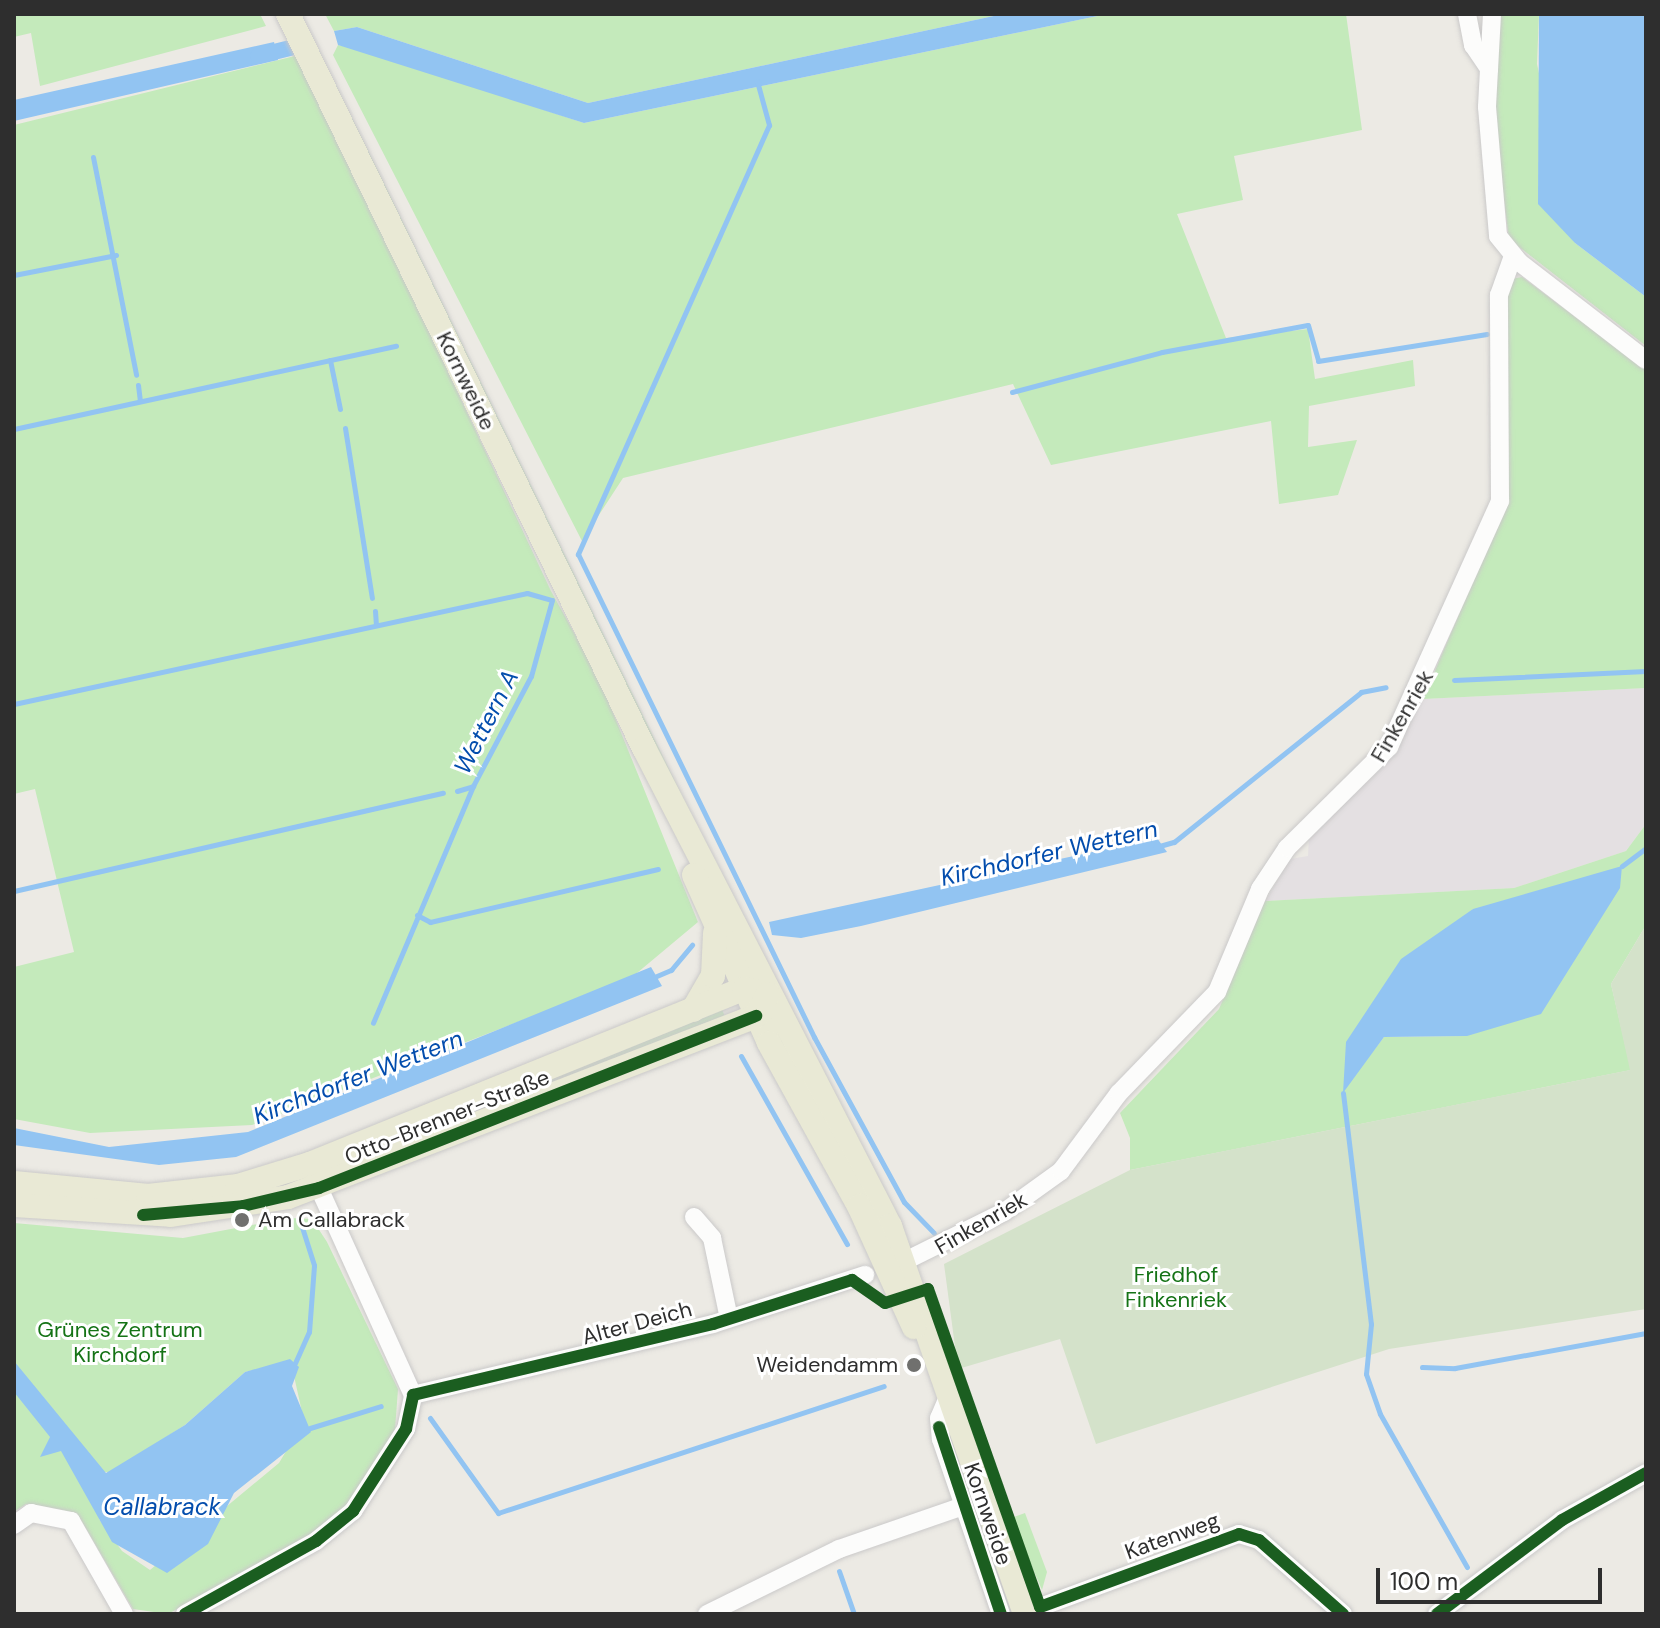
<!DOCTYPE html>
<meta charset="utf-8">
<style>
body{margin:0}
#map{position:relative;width:1660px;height:1628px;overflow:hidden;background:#eceae4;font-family:"DM Sans",sans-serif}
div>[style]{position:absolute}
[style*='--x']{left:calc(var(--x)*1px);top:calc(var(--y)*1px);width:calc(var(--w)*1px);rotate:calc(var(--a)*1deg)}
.industrial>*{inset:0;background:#e4e0e2}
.green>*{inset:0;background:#c4eabb}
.cemetery>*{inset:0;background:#d4e2ca}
.water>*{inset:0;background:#92c4f2}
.stream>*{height:5px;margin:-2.5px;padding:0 2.5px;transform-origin:2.5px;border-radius:2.5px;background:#92c4f2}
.canal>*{height:16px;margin:-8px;padding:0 8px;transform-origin:8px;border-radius:8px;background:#92c4f2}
.roads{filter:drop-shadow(0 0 2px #cac9c9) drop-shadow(0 0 2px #cac9c9)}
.minor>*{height:18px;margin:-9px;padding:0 9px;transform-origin:9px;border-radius:9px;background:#fcfcfb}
.major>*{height:24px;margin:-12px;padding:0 12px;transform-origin:12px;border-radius:12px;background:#e9e9d5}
.cycleway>*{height:12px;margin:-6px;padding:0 6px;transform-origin:6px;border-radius:6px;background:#1b5e20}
.dots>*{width:22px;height:22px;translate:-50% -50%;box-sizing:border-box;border:4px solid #fff;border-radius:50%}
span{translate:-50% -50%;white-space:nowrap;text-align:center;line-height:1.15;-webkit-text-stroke:6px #fff;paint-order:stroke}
.street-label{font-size:22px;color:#2e2e2e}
.poi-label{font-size:22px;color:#2e2e2e}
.left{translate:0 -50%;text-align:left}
.right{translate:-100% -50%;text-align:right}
.park-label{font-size:22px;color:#157316}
.water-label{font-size:24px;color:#034dad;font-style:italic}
.frame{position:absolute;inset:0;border:16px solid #2e2e2e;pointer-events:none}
.scale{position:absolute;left:1376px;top:1568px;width:226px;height:36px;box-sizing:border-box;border:4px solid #2e2e2e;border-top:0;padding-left:10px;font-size:24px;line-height:28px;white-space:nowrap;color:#2e2e2e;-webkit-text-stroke:6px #fff;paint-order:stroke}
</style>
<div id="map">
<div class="industrial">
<i style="clip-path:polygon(1646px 688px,1646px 824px,1626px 851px,1514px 888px,1265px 901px,1290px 859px,1308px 856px,1309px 836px,1386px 763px,1423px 699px)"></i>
</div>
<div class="green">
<i style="clip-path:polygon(14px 14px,260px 14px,266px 26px,40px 86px,31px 33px,14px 37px)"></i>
<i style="clip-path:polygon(301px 14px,384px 183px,757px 950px,722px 883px)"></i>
<i style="clip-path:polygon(325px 14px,1003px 14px,588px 103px,357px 27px,334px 31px)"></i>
<i style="clip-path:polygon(1107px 14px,1346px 14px,1362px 130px,1234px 156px,1243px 200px,1177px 214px,1226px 338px,1308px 329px,1315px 379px,1413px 360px,1415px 386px,1309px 406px,1308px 447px,1357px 440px,1338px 495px,1279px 504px,1271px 421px,1051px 465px,1013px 384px,623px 478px,582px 541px,333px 55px,338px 45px,363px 50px,584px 123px)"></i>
<i style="clip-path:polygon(1499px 14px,1539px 14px,1537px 64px,1575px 243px,1646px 297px,1646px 346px,1509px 239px,1494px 121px)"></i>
<i style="clip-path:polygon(299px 55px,551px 591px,598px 676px,698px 922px,631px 978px,252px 1125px,90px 1133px,14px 1119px,14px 967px,74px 952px,35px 789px,14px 794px,14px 125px)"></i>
<i style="clip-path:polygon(1522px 277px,1646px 370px,1646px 688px,1423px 699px,1502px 513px,1509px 469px,1505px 309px,1511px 279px)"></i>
<i style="clip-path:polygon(evenodd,1646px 824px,1646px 925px,1611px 984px,1631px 1070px,1130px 1170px,1130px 1138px,1120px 1113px,1219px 1009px,1265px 901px,1514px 888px,1626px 851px,1646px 824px,1473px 909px,1467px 1036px,1384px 1037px,1368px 1058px,1473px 909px)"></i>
<i style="clip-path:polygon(721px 1007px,726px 1019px,461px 1120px,500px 1097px)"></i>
<i style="clip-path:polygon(evenodd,290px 1218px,312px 1219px,327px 1242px,398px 1389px,395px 1430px,349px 1504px,313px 1534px,168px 1614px,133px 1609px,77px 1513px,26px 1504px,14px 1512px,14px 1223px,183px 1238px,290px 1218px,283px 1363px,294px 1376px,304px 1421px,279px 1463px,150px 1570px,122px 1551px,99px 1519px,98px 1472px,111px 1472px,185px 1425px,245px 1372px,283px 1363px)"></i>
<i style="clip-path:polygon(1025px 1513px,1047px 1572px,1042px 1590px,1011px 1518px)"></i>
</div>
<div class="cemetery">
<i style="clip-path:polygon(1646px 925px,1646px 1309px,1389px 1349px,1096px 1444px,1060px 1339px,958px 1369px,944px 1264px,1130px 1170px,1630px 1070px,1611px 984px)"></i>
</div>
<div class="water">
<i style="clip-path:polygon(1003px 14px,1107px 14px,584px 123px,338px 45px,334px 31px,357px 27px,588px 103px)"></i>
<i style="clip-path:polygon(1539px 14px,1646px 14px,1646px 297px,1575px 243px,1538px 204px)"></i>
<i style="clip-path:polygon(274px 42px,278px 60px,14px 121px,14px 100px)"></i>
<i style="clip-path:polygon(1157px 838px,1167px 852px,861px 926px,801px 938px,772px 935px,769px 922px)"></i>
<i style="clip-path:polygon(1622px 866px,1620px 888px,1541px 1014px,1467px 1036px,1384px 1037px,1343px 1093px,1346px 1042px,1401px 959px,1473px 909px)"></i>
<i style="clip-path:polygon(651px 967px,662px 986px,236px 1157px,159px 1165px,14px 1145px,14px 1128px,109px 1147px,248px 1132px)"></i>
<i style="clip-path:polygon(290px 1359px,299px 1367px,292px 1386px,311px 1432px,234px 1493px,208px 1544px,167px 1573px,112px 1542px,61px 1451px,40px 1457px,50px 1437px,14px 1392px,14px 1361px,106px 1473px,185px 1425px,245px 1372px)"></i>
</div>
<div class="stream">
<i style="--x:757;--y:81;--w:46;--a:74.7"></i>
<i style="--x:769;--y:125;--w:470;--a:114"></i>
<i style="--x:578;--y:554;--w:538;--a:63.96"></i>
<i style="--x:814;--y:1037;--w:188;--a:61.4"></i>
<i style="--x:904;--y:1202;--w:43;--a:45.9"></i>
<i style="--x:93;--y:157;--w:222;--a:78.8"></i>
<i style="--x:14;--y:275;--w:104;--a:-11.1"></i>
<i style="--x:330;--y:360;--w:50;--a:78.5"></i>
<i style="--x:138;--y:385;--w:16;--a:83"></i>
<i style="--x:1012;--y:392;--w:155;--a:-14.9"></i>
<i style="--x:1162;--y:352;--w:148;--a:-10.5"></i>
<i style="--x:1308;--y:325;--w:37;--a:74"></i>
<i style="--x:1318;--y:361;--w:171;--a:-9.1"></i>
<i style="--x:345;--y:428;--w:172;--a:81"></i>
<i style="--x:14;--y:429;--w:391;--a:-12.3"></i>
<i style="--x:375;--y:611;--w:13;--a:86"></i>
<i style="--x:1454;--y:680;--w:192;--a:-2.7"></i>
<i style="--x:14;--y:704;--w:525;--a:-12.21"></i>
<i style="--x:527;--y:593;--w:26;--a:16"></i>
<i style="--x:552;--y:600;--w:79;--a:105.4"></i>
<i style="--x:531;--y:676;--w:124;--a:117.8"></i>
<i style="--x:473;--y:786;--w:257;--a:112.9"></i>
<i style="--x:457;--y:791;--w:17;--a:-17"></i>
<i style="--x:1156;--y:847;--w:19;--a:-16"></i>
<i style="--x:1174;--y:842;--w:240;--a:-38.7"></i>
<i style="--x:1361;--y:692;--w:25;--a:-11"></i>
<i style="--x:1622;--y:866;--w:30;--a:-37"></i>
<i style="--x:14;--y:891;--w:440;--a:-12.9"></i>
<i style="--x:417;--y:915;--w:15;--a:28"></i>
<i style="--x:430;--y:922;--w:234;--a:-13.1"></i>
<i style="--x:652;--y:978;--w:21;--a:-23"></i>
<i style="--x:671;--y:970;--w:33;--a:-50"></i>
<i style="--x:741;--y:1056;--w:216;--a:60.6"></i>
<i style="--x:1343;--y:1093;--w:233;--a:83.1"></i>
<i style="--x:1371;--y:1324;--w:50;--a:95.7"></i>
<i style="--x:1366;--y:1374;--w:42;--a:70.7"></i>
<i style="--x:1380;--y:1414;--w:176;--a:60.4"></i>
<i style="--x:295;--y:1363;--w:34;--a:-66"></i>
<i style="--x:309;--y:1332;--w:67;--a:-85.7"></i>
<i style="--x:314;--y:1265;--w:43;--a:-107.6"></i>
<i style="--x:1422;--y:1367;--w:33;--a:2"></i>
<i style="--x:1455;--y:1368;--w:194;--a:-10.4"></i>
<i style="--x:430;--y:1418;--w:117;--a:54.4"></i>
<i style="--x:498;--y:1513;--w:406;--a:-18.2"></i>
<i style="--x:310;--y:1428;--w:74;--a:-17.2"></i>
<i style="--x:839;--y:1571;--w:46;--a:70.8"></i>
</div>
<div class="canal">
<i style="--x:258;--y:56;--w:33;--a:-14"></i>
</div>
<div class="roads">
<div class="minor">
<i style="--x:1467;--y:14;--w:32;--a:79"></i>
<i style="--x:1473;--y:45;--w:29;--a:56"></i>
<i style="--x:1492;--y:14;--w:93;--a:93.1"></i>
<i style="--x:1487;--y:107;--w:129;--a:85.1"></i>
<i style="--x:1498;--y:236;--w:33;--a:51"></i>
<i style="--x:1519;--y:262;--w:160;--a:37.7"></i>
<i style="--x:319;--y:1188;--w:227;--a:65.6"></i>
<i style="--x:694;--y:1217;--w:28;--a:49"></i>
<i style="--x:712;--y:1238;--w:78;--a:78.1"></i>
<i style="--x:893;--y:1267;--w:124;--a:-26.4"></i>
<i style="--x:1004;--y:1212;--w:70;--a:-35.7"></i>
<i style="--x:1061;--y:1171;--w:97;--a:-53.4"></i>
<i style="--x:1119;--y:1093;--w:141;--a:-45.9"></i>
<i style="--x:1217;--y:992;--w:112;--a:-67.3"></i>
<i style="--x:1260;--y:889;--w:49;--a:-56.6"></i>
<i style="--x:1287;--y:848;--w:144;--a:-44.7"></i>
<i style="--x:1389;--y:747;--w:270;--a:-65.7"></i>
<i style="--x:1500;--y:501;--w:206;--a:-90.3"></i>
<i style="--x:1499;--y:295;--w:41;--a:-70.3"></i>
<i style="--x:413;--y:1395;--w:308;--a:-13.3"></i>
<i style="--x:713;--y:1324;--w:160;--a:-17.9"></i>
<i style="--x:948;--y:1397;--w:23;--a:113"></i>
<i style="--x:939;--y:1418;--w:21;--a:85"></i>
<i style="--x:941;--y:1439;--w:185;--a:71.1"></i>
<i style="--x:14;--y:1525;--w:21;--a:-35"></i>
<i style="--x:31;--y:1513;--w:41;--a:11.3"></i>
<i style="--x:71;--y:1521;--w:107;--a:60.3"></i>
<i style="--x:1024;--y:1613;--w:229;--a:-20.2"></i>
<i style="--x:1239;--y:1534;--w:21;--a:17"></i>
<i style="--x:1259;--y:1540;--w:112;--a:41.4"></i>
<i style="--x:185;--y:1614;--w:150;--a:-29.1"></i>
<i style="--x:316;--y:1541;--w:48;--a:-39"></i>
<i style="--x:353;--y:1511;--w:98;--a:-57.1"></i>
<i style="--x:406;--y:1429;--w:35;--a:-78"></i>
<i style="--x:707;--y:1614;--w:147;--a:-26.2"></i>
<i style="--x:839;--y:1549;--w:131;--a:-19.1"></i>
<i style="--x:1437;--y:1614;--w:156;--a:-36.9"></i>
<i style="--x:1562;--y:1520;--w:96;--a:-29.2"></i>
</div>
<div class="major">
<i style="--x:288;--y:14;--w:816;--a:64.13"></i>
<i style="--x:644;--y:748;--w:538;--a:62.77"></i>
<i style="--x:890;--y:1226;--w:411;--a:70.8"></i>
<i style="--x:694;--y:875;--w:184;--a:65.9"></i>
<i style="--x:769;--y:1043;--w:186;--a:61.1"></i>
<i style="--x:859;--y:1206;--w:133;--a:65.6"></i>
<i style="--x:693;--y:1010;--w:39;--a:-60"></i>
<i style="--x:713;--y:976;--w:43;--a:-87.3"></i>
<i style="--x:14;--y:1183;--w:135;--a:5.5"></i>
<i style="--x:148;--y:1196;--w:91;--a:-6.3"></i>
<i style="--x:238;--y:1186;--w:75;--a:-17"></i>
<i style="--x:310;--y:1164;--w:468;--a:-22"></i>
<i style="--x:744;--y:989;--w:25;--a:12"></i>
<i style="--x:14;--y:1205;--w:157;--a:3.6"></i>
<i style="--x:171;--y:1215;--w:118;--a:-8.7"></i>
<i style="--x:288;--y:1197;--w:502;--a:-21.14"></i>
<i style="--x:756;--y:1016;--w:25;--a:-61"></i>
</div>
</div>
<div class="cycleway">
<i style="--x:143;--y:1215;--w:100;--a:-5.1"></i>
<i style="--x:243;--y:1206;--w:78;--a:-13.3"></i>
<i style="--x:319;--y:1188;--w:470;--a:-21.5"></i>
<i style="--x:939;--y:1427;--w:197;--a:71.7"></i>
<i style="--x:185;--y:1614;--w:150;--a:-29.1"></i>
<i style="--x:316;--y:1541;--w:48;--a:-39"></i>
<i style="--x:353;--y:1511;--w:98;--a:-57.1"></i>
<i style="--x:406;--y:1429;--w:35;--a:-78"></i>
<i style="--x:413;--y:1395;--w:308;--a:-13.3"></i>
<i style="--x:713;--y:1324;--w:146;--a:-17.6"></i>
<i style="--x:852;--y:1280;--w:40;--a:34.9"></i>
<i style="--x:885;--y:1303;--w:45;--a:-18"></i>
<i style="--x:928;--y:1289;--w:337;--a:70.6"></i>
<i style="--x:1040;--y:1607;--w:212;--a:-20.1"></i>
<i style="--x:1239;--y:1534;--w:21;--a:17"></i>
<i style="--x:1259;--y:1540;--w:112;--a:41.4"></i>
<i style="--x:1437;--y:1614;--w:156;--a:-36.9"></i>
<i style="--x:1562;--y:1520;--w:96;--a:-29.2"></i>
</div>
<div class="dots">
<i style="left:242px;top:1220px;background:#70706e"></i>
<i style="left:914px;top:1365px;background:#70706e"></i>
</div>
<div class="street-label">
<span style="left:466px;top:381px;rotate:64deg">Kornweide</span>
<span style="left:1402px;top:716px;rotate:-60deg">Finkenriek</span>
<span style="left:447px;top:1117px;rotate:-22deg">Otto-Brenner-Straße</span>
<span style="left:981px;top:1223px;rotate:-30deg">Finkenriek</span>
<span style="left:637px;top:1323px;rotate:-15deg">Alter Deich</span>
<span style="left:988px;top:1514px;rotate:71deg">Kornweide</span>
<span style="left:1172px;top:1536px;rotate:-20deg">Katenweg</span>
</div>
<div class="poi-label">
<span class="left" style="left:258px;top:1220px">Am Callabrack</span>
<span class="right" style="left:898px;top:1365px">Weidendamm</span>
</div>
<div class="park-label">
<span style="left:1176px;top:1287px">Friedhof<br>Finkenriek</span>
<span style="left:120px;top:1342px">Grünes Zentrum<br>Kirchdorf</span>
</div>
<div class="water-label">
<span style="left:486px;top:722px;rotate:-63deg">Wettern A</span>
<span style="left:1049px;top:853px;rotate:-13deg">Kirchdorfer Wettern</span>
<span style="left:358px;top:1077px;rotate:-21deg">Kirchdorfer Wettern</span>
<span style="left:162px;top:1507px">Callabrack</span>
</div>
<div class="frame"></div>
<div class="scale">100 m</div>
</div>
